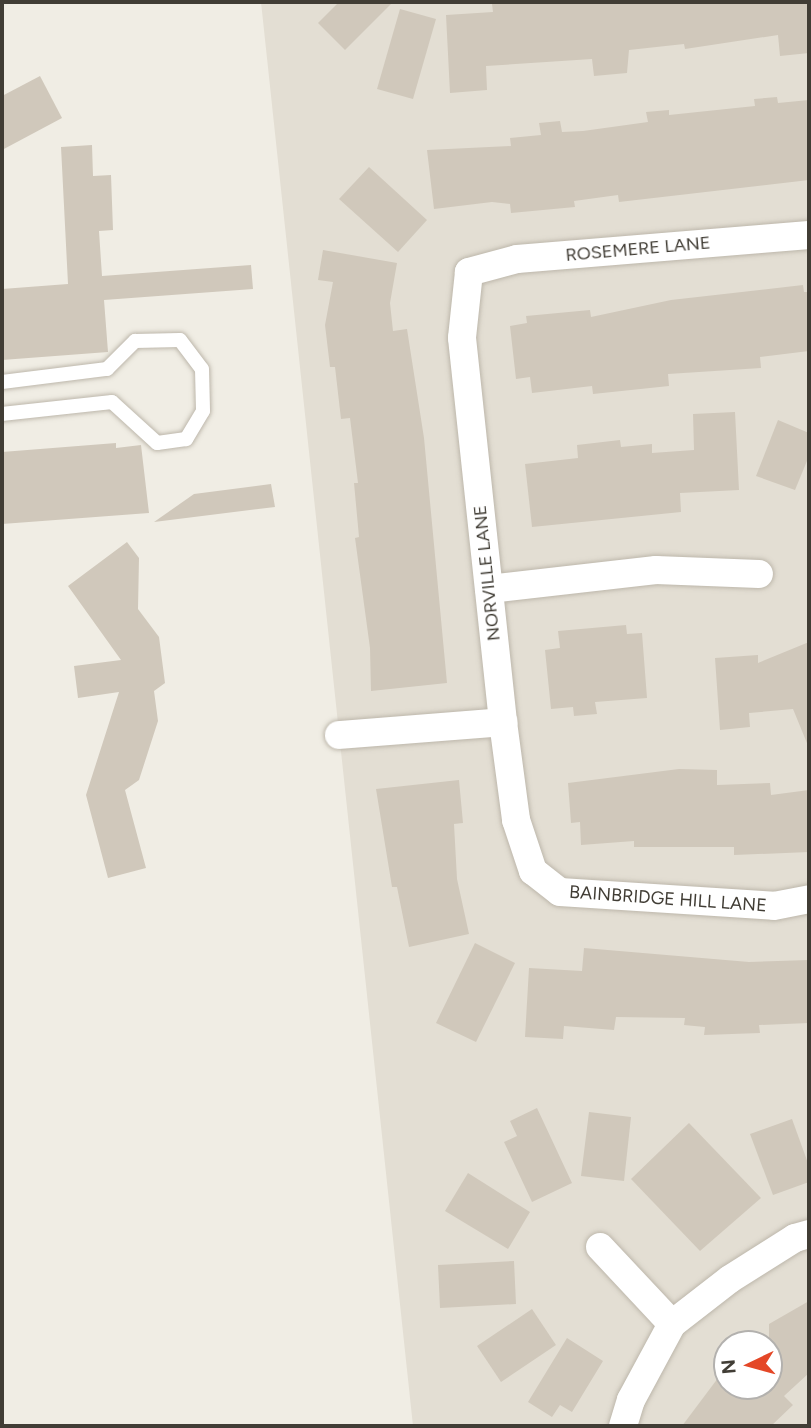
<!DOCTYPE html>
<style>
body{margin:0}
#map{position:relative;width:811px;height:1428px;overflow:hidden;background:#f0ede4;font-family:Figtree,sans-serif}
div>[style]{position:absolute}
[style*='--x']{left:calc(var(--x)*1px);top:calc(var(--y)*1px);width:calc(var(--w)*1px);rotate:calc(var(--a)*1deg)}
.residential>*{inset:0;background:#e3ded3}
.building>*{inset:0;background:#d0c8bb}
.roads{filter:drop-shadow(0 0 2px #bdb7ab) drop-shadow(0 0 2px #bdb7ab)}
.lane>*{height:14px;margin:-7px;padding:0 7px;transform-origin:7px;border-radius:7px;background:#fff}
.street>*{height:28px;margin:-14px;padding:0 14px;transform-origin:14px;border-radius:14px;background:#fff}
span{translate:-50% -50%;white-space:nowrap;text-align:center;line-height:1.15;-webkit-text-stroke:5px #fff;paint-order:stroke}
.street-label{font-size:18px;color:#413d35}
.frame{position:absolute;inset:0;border:4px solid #413d35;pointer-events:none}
.north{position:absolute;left:713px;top:1330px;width:70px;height:70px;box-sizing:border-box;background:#fff;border:2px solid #b3b1ae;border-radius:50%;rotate:265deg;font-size:19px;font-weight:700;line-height:28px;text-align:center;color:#413d35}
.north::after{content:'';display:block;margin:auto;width:24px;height:32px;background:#e44727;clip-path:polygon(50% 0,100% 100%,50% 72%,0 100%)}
</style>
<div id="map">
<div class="residential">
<i style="clip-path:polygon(evenodd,261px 2px,809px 2px,809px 1426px,413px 1426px,261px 2px,727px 1344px,769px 1344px,769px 1386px,727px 1386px,727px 1344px)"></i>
</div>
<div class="building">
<i style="clip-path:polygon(339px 2px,393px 2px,345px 50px,318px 23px)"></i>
<i style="clip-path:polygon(510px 2px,809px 2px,809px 53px,780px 56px,778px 35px,685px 49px,684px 44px,629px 50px,627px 73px,594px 76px,592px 59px,486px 66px,487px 90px,450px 93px,446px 15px,493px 12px,492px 4px)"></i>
<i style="clip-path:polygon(400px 9px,436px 19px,413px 99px,377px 89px)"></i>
<i style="clip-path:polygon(40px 76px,62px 118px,2px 150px,2px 96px)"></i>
<i style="clip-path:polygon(777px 97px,778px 103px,809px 100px,809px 180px,619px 202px,618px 195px,574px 201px,575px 207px,511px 213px,510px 204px,492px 202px,434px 209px,427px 150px,511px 146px,510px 138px,541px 135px,539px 123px,560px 121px,562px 132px,583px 131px,648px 122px,646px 112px,669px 110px,669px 115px,755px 106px,754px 99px)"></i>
<i style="clip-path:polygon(92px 145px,93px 176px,111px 175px,113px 230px,99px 231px,102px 276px,251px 265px,253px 289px,104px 300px,108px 352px,2px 360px,2px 289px,68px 284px,61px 147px)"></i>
<i style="clip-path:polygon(369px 167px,427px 220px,398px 252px,339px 199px)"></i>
<i style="clip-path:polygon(323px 250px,397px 263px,390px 303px,393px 331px,407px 329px,424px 438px,447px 683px,371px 691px,370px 648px,355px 538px,359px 537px,354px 483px,358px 483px,350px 418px,341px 419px,335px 367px,330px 367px,325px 325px,333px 282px,318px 280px)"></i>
<i style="clip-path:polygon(803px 285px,804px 292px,809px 292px,809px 351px,760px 357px,761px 368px,668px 374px,669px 386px,593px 394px,592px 386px,532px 393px,530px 377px,516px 379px,510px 326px,527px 323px,526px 316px,590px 310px,591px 317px,671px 300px)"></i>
<i style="clip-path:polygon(735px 412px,739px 490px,680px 493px,681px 512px,532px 527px,525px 464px,578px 458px,577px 445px,620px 440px,621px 447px,652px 444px,652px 453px,694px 450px,693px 414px)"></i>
<i style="clip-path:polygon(778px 420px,809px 433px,809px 456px,795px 490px,756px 476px)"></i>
<i style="clip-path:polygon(116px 443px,116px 448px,141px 445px,149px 513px,2px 524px,2px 452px)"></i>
<i style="clip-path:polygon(271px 484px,275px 507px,154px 522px,194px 494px)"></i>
<i style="clip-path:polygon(127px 542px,139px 558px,138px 609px,159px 637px,165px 683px,154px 691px,158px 721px,139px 780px,125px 790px,146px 868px,108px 878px,86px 795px,119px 692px,78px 698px,74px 666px,121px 660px,68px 586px)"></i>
<i style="clip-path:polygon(626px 625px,627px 634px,642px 633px,647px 698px,595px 702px,597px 714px,574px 716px,573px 707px,551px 709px,545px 650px,560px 648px,558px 631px)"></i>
<i style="clip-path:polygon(809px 642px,809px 748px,793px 709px,749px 713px,750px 727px,720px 730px,715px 658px,758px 655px,758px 663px)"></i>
<i style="clip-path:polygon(679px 769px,717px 770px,717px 785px,770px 783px,771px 795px,809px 790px,809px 852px,734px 855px,734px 847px,634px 847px,634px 841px,581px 845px,580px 822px,571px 823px,568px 783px)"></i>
<i style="clip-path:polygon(459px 780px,463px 823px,454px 824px,457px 879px,469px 934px,409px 947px,397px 887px,392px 887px,376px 789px)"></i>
<i style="clip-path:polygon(475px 943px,515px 963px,476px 1042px,436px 1023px)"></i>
<i style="clip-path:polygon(584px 948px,749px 962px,809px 960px,809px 1023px,759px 1025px,760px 1033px,704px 1035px,705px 1027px,684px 1025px,685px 1018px,616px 1017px,614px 1030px,564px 1026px,563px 1039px,525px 1037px,529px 968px,582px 971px)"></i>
<i style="clip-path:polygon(537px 1108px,572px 1183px,532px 1202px,504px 1142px,517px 1136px,510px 1121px)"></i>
<i style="clip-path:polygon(589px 1112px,631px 1117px,624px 1181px,581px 1176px)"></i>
<i style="clip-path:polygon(792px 1119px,809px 1166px,809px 1182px,773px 1195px,750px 1134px)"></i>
<i style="clip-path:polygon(689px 1123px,761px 1198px,700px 1251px,631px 1179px)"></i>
<i style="clip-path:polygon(468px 1173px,530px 1212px,508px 1249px,445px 1211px)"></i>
<i style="clip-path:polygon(514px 1261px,516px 1304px,440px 1308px,438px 1265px)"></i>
<i style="clip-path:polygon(809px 1301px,809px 1373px,784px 1396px,793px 1405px,771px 1426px,682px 1426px,727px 1366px,727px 1386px,769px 1386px,769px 1324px)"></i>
<i style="clip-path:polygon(532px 1309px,556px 1345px,501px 1382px,477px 1346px)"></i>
<i style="clip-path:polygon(567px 1338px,603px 1361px,572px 1412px,560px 1405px,552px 1417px,528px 1402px)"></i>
</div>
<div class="roads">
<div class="lane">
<i style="--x:2;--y:382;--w:106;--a:-7.1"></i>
<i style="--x:107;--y:369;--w:40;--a:-45"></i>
<i style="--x:135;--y:341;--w:45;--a:-1.3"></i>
<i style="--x:180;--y:340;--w:36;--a:53"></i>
<i style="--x:202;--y:369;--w:42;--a:88.6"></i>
<i style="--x:203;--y:411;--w:33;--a:121"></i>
<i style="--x:186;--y:439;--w:29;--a:172"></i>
<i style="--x:157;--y:443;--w:61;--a:-137.7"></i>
<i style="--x:112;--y:402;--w:111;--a:173.8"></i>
</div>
<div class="street">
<i style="--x:809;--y:235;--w:293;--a:175.3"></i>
<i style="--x:517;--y:259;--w:50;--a:164.8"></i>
<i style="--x:469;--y:272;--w:66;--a:96.1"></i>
<i style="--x:462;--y:338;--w:386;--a:83.9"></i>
<i style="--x:503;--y:722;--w:99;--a:82.4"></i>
<i style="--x:516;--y:820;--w:54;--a:71.6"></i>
<i style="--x:533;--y:871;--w:34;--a:38"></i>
<i style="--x:560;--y:892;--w:214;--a:3.7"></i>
<i style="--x:774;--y:906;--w:36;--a:-11"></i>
<i style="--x:489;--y:589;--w:168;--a:-6.5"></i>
<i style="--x:656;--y:570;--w:103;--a:2.2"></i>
<i style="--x:339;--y:735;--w:165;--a:-4.5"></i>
<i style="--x:600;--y:1247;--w:105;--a:46.9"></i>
<i style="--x:623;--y:1426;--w:27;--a:-73"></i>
<i style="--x:631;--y:1400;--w:86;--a:-61.7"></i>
<i style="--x:672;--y:1324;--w:73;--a:-37.8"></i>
<i style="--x:730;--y:1279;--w:77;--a:-32.2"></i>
<i style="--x:795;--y:1238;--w:15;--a:-16"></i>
</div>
</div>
<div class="street-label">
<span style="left:638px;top:249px;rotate:-5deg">ROSEMERE LANE</span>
<span style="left:487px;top:573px;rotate:-96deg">NORVILLE LANE</span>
<span style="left:668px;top:899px;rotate:4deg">BAINBRIDGE HILL LANE</span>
</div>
<div class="frame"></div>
<div class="north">N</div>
</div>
